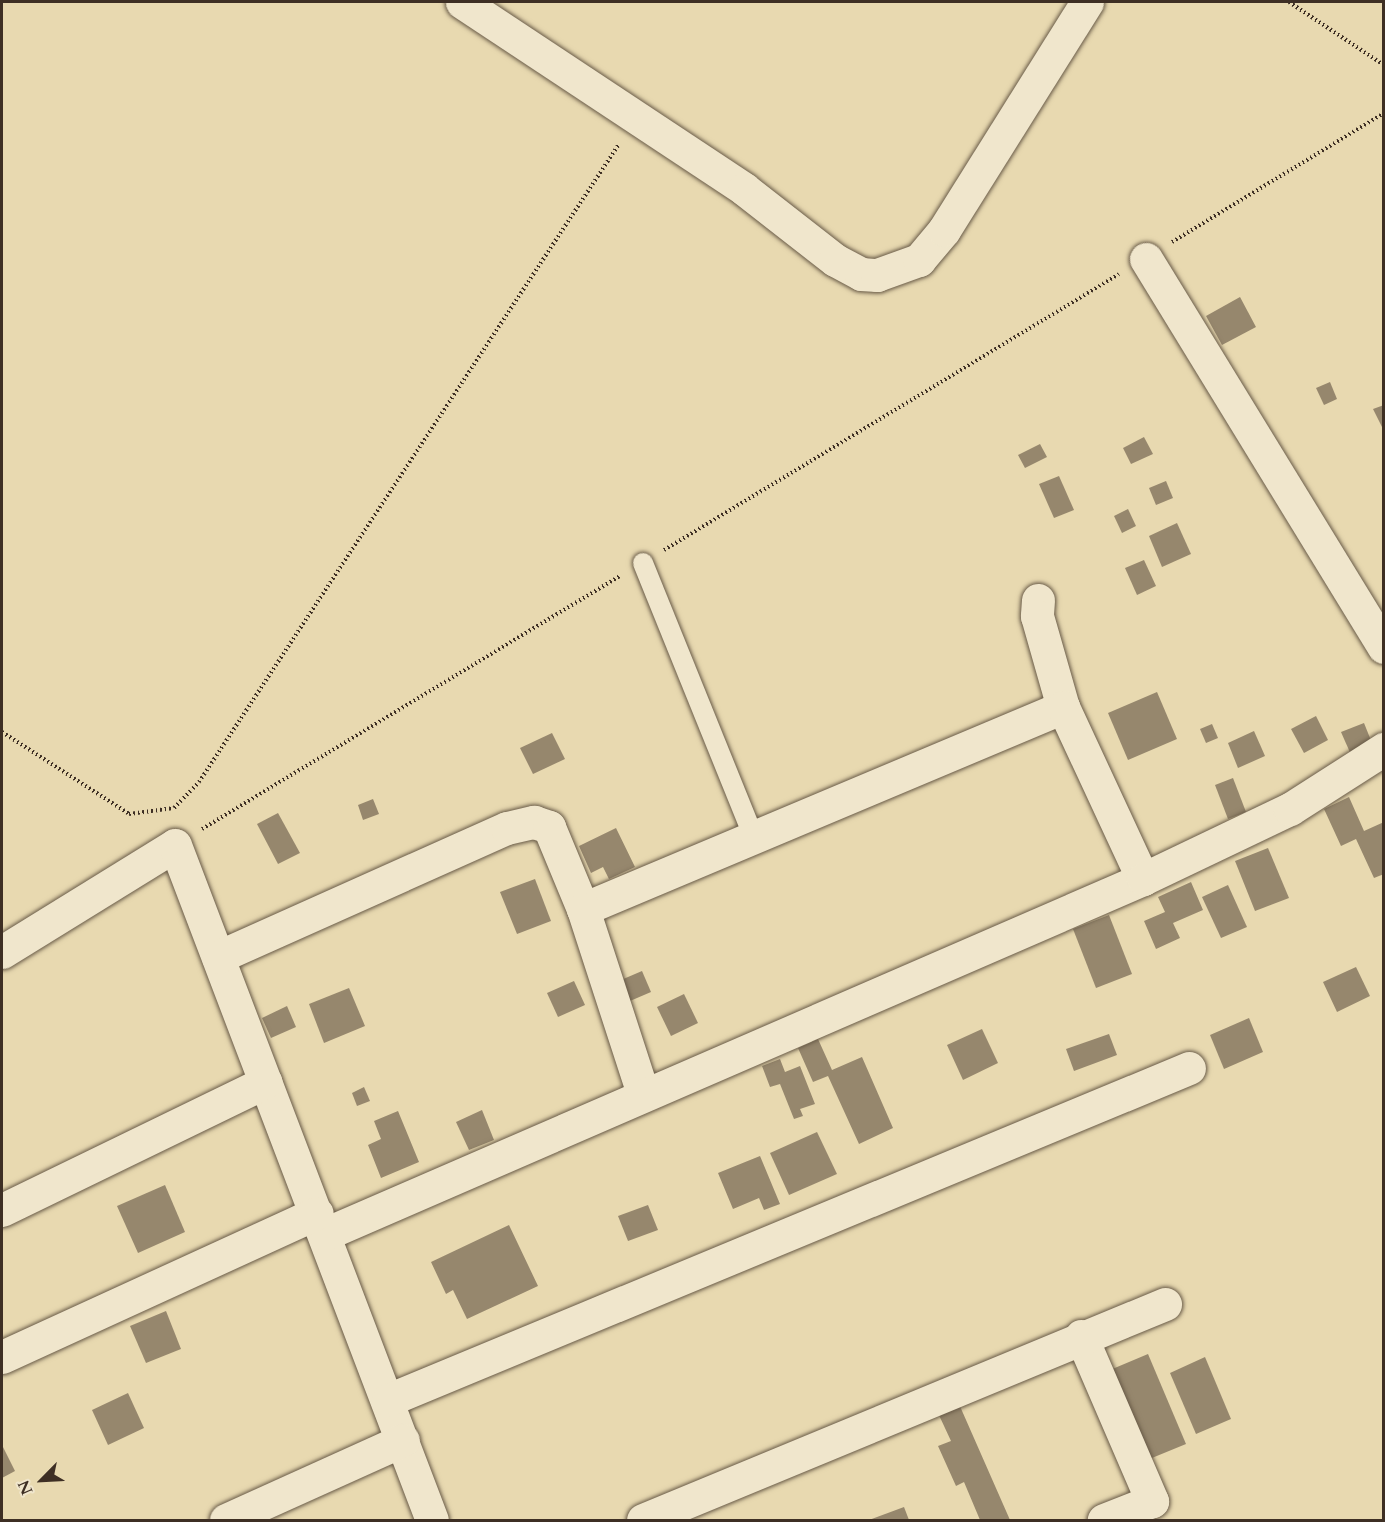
<!DOCTYPE html>
<style>
body{margin:0}
#map{position:relative;width:1385px;height:1522px;overflow:hidden;background:#e8d9b0;font-family:Cardo,serif}
div>[style]{position:absolute}
[style*='--x']{left:calc(var(--x)*1px);top:calc(var(--y)*1px);width:calc(var(--w)*1px);rotate:calc(var(--a)*1deg)}
.building>*{inset:0;background:#96876d}
.path>*{height:4px;margin-top:-2px;transform-origin:0;background:repeating-linear-gradient(90deg,#3e2f24 0 1.5px,transparent 0 4.5px)}
.roads{filter:drop-shadow(0 0 2px #685a47) drop-shadow(0 0 2px #685a47)}
.service>*{height:20px;margin:-10px;padding:0 10px;transform-origin:10px;border-radius:10px;background:#f0e6cc}
.minor>*{height:33px;margin:-16.5px;padding:0 16.5px;transform-origin:16.5px;border-radius:16.5px;background:#f0e6cc}
span{translate:-50% -50%;white-space:nowrap;text-align:center;line-height:1.15;-webkit-text-stroke:5px #f0e6cc;paint-order:stroke}
.frame{position:absolute;inset:0;border:3px solid #3e2f24;pointer-events:none}
.north{position:absolute;left:12px;top:1450px;width:60px;height:60px;-webkit-text-stroke:4px #f0e6cc;paint-order:stroke;rotate:246deg;font-size:16px;font-weight:700;line-height:24px;text-align:center;color:#3e2f24}
.north::after{content:'';display:block;margin:auto;width:21px;height:27px;background:#3e2f24;clip-path:polygon(50% 0,100% 100%,50% 72%,0 100%)}
</style>
<div id="map">
<div class="building">
<i style="clip-path:polygon(1240px 297px,1256px 327px,1222px 345px,1206px 316px)"></i>
<i style="clip-path:polygon(1330px 382px,1337px 399px,1324px 405px,1316px 388px)"></i>
<i style="clip-path:polygon(1384px 405px,1384px 431px,1373px 409px)"></i>
<i style="clip-path:polygon(1144px 437px,1153px 454px,1131px 464px,1123px 448px)"></i>
<i style="clip-path:polygon(1040px 444px,1047px 457px,1025px 468px,1018px 455px)"></i>
<i style="clip-path:polygon(1059px 476px,1074px 510px,1054px 518px,1039px 484px)"></i>
<i style="clip-path:polygon(1166px 481px,1173px 498px,1156px 505px,1149px 488px)"></i>
<i style="clip-path:polygon(1128px 509px,1136px 526px,1122px 533px,1114px 516px)"></i>
<i style="clip-path:polygon(1177px 523px,1191px 554px,1162px 567px,1149px 536px)"></i>
<i style="clip-path:polygon(1144px 560px,1156px 586px,1137px 595px,1125px 568px)"></i>
<i style="clip-path:polygon(1157px 692px,1177px 739px,1128px 760px,1108px 713px)"></i>
<i style="clip-path:polygon(1316px 716px,1328px 740px,1304px 753px,1291px 729px)"></i>
<i style="clip-path:polygon(1364px 723px,1374px 748px,1352px 757px,1341px 732px)"></i>
<i style="clip-path:polygon(1212px 724px,1218px 738px,1206px 743px,1200px 729px)"></i>
<i style="clip-path:polygon(1254px 731px,1265px 756px,1238px 768px,1228px 743px)"></i>
<i style="clip-path:polygon(552px 733px,565px 759px,533px 774px,520px 748px)"></i>
<i style="clip-path:polygon(1233px 778px,1246px 812px,1228px 819px,1215px 785px)"></i>
<i style="clip-path:polygon(1349px 797px,1364px 831px,1384px 822px,1384px 874px,1374px 878px,1356px 839px,1341px 846px,1324px 809px)"></i>
<i style="clip-path:polygon(373px 799px,379px 814px,363px 820px,358px 805px)"></i>
<i style="clip-path:polygon(278px 813px,300px 853px,278px 864px,257px 824px)"></i>
<i style="clip-path:polygon(616px 828px,635px 867px,609px 879px,603px 867px,591px 873px,579px 846px)"></i>
<i style="clip-path:polygon(1268px 848px,1289px 898px,1255px 911px,1235px 861px)"></i>
<i style="clip-path:polygon(535px 879px,551px 921px,517px 934px,500px 892px)"></i>
<i style="clip-path:polygon(1191px 882px,1203px 910px,1173px 923px,1180px 938px,1156px 949px,1144px 921px,1165px 912px,1158px 897px)"></i>
<i style="clip-path:polygon(1228px 885px,1247px 927px,1221px 938px,1202px 897px)"></i>
<i style="clip-path:polygon(1109px 915px,1132px 974px,1096px 988px,1073px 929px)"></i>
<i style="clip-path:polygon(1356px 967px,1370px 996px,1337px 1012px,1323px 982px)"></i>
<i style="clip-path:polygon(642px 971px,651px 992px,630px 1001px,621px 980px)"></i>
<i style="clip-path:polygon(574px 981px,585px 1005px,558px 1017px,547px 993px)"></i>
<i style="clip-path:polygon(349px 988px,365px 1026px,324px 1043px,309px 1004px)"></i>
<i style="clip-path:polygon(684px 994px,698px 1023px,671px 1036px,657px 1007px)"></i>
<i style="clip-path:polygon(287px 1006px,296px 1027px,271px 1038px,262px 1018px)"></i>
<i style="clip-path:polygon(1249px 1018px,1263px 1052px,1224px 1069px,1210px 1035px)"></i>
<i style="clip-path:polygon(982px 1029px,998px 1063px,963px 1080px,947px 1045px)"></i>
<i style="clip-path:polygon(1109px 1034px,1117px 1055px,1074px 1071px,1066px 1049px)"></i>
<i style="clip-path:polygon(818px 1039px,832px 1070px,862px 1057px,893px 1128px,859px 1144px,828px 1076px,813px 1082px,798px 1048px)"></i>
<i style="clip-path:polygon(780px 1059px,785px 1072px,800px 1066px,815px 1104px,800px 1109px,803px 1116px,794px 1119px,780px 1084px,770px 1087px,762px 1066px)"></i>
<i style="clip-path:polygon(364px 1087px,370px 1101px,357px 1106px,352px 1093px)"></i>
<i style="clip-path:polygon(482px 1110px,494px 1140px,469px 1150px,456px 1122px)"></i>
<i style="clip-path:polygon(398px 1111px,419px 1162px,381px 1178px,368px 1145px,381px 1139px,374px 1121px)"></i>
<i style="clip-path:polygon(817px 1132px,837px 1174px,789px 1195px,770px 1153px)"></i>
<i style="clip-path:polygon(760px 1156px,780px 1204px,764px 1210px,759px 1198px,733px 1209px,718px 1173px)"></i>
<i style="clip-path:polygon(165px 1185px,185px 1232px,138px 1253px,117px 1206px)"></i>
<i style="clip-path:polygon(648px 1205px,658px 1230px,628px 1241px,618px 1216px)"></i>
<i style="clip-path:polygon(509px 1225px,538px 1286px,467px 1319px,453px 1290px,446px 1294px,431px 1262px)"></i>
<i style="clip-path:polygon(166px 1311px,181px 1349px,146px 1363px,130px 1326px)"></i>
<i style="clip-path:polygon(1148px 1354px,1186px 1444px,1147px 1460px,1110px 1370px)"></i>
<i style="clip-path:polygon(1205px 1357px,1231px 1419px,1196px 1434px,1170px 1373px)"></i>
<i style="clip-path:polygon(128px 1393px,144px 1428px,108px 1445px,92px 1410px)"></i>
<i style="clip-path:polygon(959px 1404px,1010px 1520px,980px 1520px,964px 1482px,956px 1486px,938px 1446px,951px 1441px,938px 1413px)"></i>
<i style="clip-path:polygon(2px 1445px,15px 1471px,2px 1478px)"></i>
<i style="clip-path:polygon(904px 1507px,909px 1520px,869px 1520px)"></i>
</div>
<div class="path">
<i style="--x:1289;--y:2;--w:114;--a:33.6"></i>
<i style="--x:1172;--y:242;--w:248;--a:-31.3"></i>
<i style="--x:664;--y:550;--w:532;--a:-31.24"></i>
<i style="--x:2;--y:732;--w:151;--a:32.8"></i>
<i style="--x:129;--y:814;--w:45;--a:-7.6"></i>
<i style="--x:174;--y:808;--w:36;--a:-46"></i>
<i style="--x:199;--y:782;--w:764;--a:-56.64"></i>
<i style="--x:202;--y:829;--w:490;--a:-31.2"></i>
</div>
<div class="roads">
<div class="service">
<i style="--x:643;--y:563;--w:297;--a:68"></i>
</div>
<div class="minor">
<i style="--x:462;--y:2;--w:338;--a:33.5"></i>
<i style="--x:744;--y:189;--w:115;--a:38"></i>
<i style="--x:835;--y:260;--w:30;--a:28"></i>
<i style="--x:861;--y:274;--w:16;--a:4"></i>
<i style="--x:877;--y:275;--w:45;--a:-19.7"></i>
<i style="--x:919;--y:260;--w:39;--a:-50"></i>
<i style="--x:944;--y:230;--w:269;--a:-57.9"></i>
<i style="--x:1146;--y:259;--w:455;--a:58.5"></i>
<i style="--x:1038;--y:600;--w:16;--a:94"></i>
<i style="--x:1037;--y:616;--w:95;--a:74.1"></i>
<i style="--x:583;--y:909;--w:521;--a:-22.82"></i>
<i style="--x:1063;--y:707;--w:190;--a:65.1"></i>
<i style="--x:2;--y:952;--w:203;--a:-31.7"></i>
<i style="--x:175;--y:845;--w:722;--a:69.16"></i>
<i style="--x:218;--y:957;--w:316;--a:-24.1"></i>
<i style="--x:507;--y:828;--w:28;--a:-13"></i>
<i style="--x:534;--y:822;--w:16;--a:18"></i>
<i style="--x:549;--y:827;--w:89;--a:67.5"></i>
<i style="--x:583;--y:909;--w:194;--a:72"></i>
<i style="--x:2;--y:1210;--w:293;--a:-25.9"></i>
<i style="--x:325;--y:1234;--w:892;--a:-23.46"></i>
<i style="--x:1143;--y:879;--w:163;--a:-25.5"></i>
<i style="--x:1290;--y:809;--w:112;--a:-32.6"></i>
<i style="--x:1081;--y:1336;--w:180;--a:66.7"></i>
<i style="--x:1152;--y:1501;--w:52;--a:158.4"></i>
<i style="--x:2;--y:1357;--w:346;--a:-24.6"></i>
<i style="--x:388;--y:1400;--w:867;--a:-22.51"></i>
<i style="--x:226;--y:1520;--w:194;--a:-24.3"></i>
<i style="--x:643;--y:1520;--w:565;--a:-22.48"></i>
</div>
</div>
<div class="frame"></div>
<div class="north">N</div>
</div>
